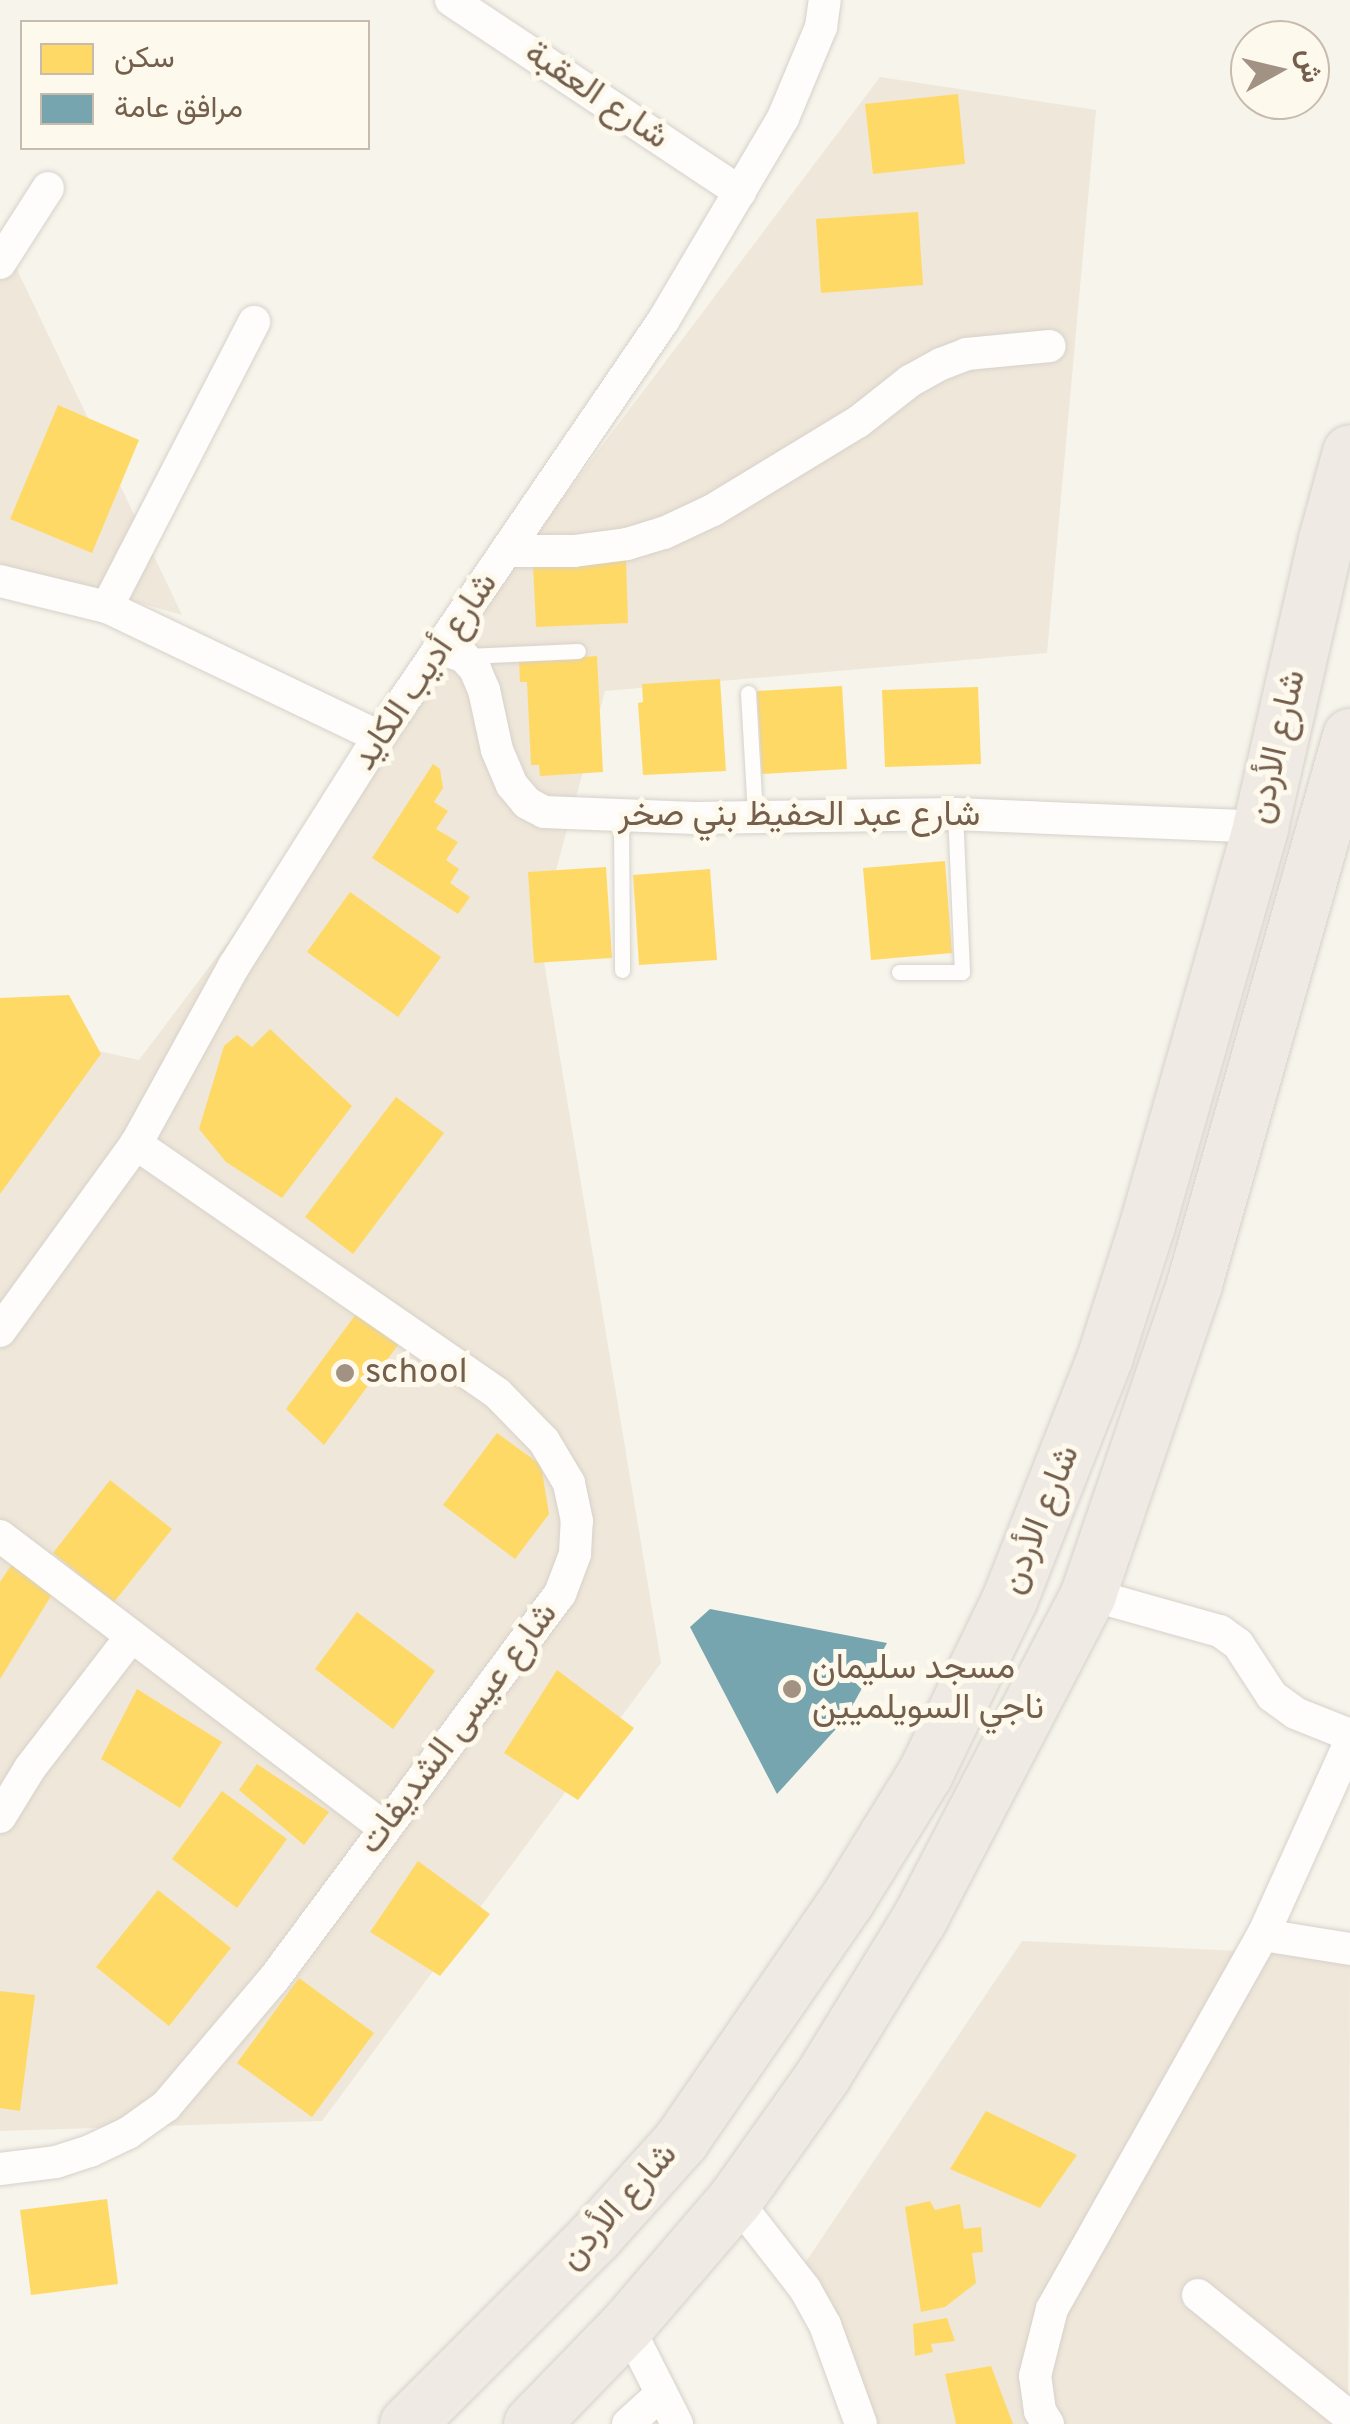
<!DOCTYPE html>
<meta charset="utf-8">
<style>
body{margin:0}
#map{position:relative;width:1350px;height:2424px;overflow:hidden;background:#f6f4eb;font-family:Overpass,Vazirmatn,sans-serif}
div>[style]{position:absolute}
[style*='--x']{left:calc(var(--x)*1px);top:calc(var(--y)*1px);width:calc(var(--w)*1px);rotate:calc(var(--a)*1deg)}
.residential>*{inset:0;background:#efe7d9}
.homes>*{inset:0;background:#ffd966}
.public>*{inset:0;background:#76a5af}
.roads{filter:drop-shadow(0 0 2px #d6d1ca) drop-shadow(0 0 2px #d6d1ca)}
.lane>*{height:15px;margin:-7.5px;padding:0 7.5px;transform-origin:7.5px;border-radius:7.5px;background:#fefdfc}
.street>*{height:32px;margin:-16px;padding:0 16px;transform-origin:16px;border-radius:16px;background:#fefdfc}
.highway>*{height:55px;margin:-27.5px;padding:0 27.5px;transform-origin:27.5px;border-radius:27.5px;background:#f0eae5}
.dots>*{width:28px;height:28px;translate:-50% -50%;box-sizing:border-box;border:5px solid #fef9ed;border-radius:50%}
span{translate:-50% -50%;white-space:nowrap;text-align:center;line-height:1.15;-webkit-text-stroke:10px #fef9ed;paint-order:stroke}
.street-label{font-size:35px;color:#745e4c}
.poi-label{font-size:35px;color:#745e4c}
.left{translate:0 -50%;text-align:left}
.legend{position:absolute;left:20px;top:20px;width:350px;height:130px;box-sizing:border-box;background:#fef9ed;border:2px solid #c7bbad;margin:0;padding:12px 18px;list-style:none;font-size:30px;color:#745e4c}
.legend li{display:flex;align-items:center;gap:20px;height:50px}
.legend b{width:50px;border:2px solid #c7bbad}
.north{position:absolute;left:1230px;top:20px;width:100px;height:100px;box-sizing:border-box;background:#fef9ed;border:2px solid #c7bbad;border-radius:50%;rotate:82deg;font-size:28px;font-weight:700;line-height:40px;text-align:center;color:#745e4c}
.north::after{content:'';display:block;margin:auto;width:35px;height:45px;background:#a29284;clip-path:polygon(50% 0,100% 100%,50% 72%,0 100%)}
</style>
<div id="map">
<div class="residential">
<i style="clip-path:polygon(880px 77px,1096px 110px,1047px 653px,605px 691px,539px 932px,661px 1663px,322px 2121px,0 2131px,0 1029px,139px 1060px)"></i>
<i style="clip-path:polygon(0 234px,182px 615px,0 564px)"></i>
<i style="clip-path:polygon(1022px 1941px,1350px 1956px,1348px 2424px,853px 2424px,803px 2266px)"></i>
</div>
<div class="homes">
<i style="clip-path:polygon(958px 94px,965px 164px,873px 174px,865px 104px)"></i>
<i style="clip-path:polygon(918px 212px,923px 285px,821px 293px,816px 219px)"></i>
<i style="clip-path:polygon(58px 405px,139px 440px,92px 553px,10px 519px)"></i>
<i style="clip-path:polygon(626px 560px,628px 623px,536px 627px,533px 564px)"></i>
<i style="clip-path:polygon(597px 656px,603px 772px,540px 776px,539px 765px,531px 765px,527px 682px,520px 682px,519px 661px)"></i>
<i style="clip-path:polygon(720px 679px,726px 771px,643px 775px,638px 703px,643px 702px,642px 684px)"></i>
<i style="clip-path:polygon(842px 686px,847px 769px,762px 774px,757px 691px)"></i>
<i style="clip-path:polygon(978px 687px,981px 764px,885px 767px,882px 690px)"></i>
<i style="clip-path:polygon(433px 764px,440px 769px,443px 788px,434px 802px,448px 811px,436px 829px,458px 842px,446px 860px,459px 869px,450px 883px,470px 897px,458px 914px,372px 858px)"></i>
<i style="clip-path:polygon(945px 861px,952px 953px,871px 960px,863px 868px)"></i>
<i style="clip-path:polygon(606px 867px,612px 958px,534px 963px,528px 872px)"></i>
<i style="clip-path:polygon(710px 869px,717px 960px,639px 965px,633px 875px)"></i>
<i style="clip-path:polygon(350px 892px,441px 957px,398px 1017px,307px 952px)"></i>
<i style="clip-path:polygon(69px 995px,101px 1054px,0 1194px,0 998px)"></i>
<i style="clip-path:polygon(270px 1029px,352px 1106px,282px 1198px,226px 1162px,199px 1129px,224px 1046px,237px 1035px,252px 1047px)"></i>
<i style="clip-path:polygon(396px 1097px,444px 1133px,353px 1254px,305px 1217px)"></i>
<i style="clip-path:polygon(359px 1310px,404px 1337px,324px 1445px,286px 1409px)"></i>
<i style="clip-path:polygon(497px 1433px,541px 1465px,549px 1514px,515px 1559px,443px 1505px)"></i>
<i style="clip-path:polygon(110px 1480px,172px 1529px,114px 1602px,53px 1553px)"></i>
<i style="clip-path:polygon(14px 1561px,54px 1591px,0 1679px,0 1582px)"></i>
<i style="clip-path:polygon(357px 1612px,435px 1671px,393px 1729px,315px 1669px)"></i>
<i style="clip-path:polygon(557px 1670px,634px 1728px,578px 1800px,504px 1753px)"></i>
<i style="clip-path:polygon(137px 1689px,222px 1742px,180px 1808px,101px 1759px)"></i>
<i style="clip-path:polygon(257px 1764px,329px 1812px,304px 1845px,239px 1790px)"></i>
<i style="clip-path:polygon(222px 1791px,287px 1839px,237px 1908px,172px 1859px)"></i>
<i style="clip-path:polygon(418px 1861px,490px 1914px,440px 1976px,370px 1932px)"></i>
<i style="clip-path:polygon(158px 1890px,231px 1948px,169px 2026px,96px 1967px)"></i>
<i style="clip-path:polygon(299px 1978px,374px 2033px,312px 2117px,237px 2063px)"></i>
<i style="clip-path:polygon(0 1991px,35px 1995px,20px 2111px,0 2108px)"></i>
<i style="clip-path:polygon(986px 2111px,1077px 2155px,1040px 2208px,950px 2169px)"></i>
<i style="clip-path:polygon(107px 2199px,118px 2284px,31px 2295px,20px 2210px)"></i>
<i style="clip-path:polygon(930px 2201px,935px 2210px,960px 2204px,964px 2229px,981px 2227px,983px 2252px,972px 2253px,976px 2283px,945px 2307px,921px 2312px,905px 2207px)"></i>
<i style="clip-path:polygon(947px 2318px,955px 2341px,931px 2344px,933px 2352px,915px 2356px,913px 2324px)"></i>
<i style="clip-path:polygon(991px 2366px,1013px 2424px,956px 2424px,945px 2374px)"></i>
</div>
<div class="public">
<i style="clip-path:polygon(710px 1609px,887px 1643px,845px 1719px,777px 1794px,690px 1627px)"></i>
</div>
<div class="roads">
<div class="lane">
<i style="--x:467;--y:656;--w:111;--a:-2.6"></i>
<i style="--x:748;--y:693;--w:122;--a:86.7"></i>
<i style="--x:621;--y:817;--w:153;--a:89.6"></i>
<i style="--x:899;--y:972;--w:63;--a:0"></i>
<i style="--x:962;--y:972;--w:158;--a:-92.5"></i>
</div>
<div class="street">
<i style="--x:451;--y:0;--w:347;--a:33.6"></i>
<i style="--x:0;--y:263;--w:89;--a:-57.4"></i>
<i style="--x:509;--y:551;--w:65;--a:0"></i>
<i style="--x:574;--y:551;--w:53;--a:-7.5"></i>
<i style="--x:627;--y:544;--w:39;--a:-17"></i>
<i style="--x:664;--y:533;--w:54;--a:-25.1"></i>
<i style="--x:713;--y:510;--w:170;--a:-31.3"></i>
<i style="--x:858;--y:422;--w:66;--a:-38.3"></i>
<i style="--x:910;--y:381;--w:35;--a:-29"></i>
<i style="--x:941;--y:364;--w:28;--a:-21"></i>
<i style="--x:967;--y:354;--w:83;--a:-5.5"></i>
<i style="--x:0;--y:581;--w:110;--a:13.7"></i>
<i style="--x:107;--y:607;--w:301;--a:25.5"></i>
<i style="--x:107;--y:607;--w:321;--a:-62.7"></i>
<i style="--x:441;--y:649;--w:23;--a:18"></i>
<i style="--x:463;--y:656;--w:18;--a:47"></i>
<i style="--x:475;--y:669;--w:23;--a:67"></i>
<i style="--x:484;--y:690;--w:61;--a:77.8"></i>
<i style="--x:497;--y:750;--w:38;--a:67"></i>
<i style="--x:512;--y:785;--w:23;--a:50"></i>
<i style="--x:527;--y:803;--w:19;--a:28"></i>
<i style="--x:544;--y:812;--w:151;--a:2.3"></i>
<i style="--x:695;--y:818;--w:260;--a:-0.9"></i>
<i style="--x:955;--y:814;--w:305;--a:2.4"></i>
<i style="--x:0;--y:1331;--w:231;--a:-54"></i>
<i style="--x:136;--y:1144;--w:203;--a:-61.2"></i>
<i style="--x:234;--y:966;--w:271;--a:-57.7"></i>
<i style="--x:379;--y:737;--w:504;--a:-55.68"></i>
<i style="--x:663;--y:321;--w:236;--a:-59.4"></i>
<i style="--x:783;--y:118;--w:99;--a:-67.3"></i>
<i style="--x:821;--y:27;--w:27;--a:-82"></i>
<i style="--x:0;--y:1536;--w:483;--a:37.2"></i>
<i style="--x:1088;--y:1594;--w:137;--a:15.7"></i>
<i style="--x:1220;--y:1631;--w:22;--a:36"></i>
<i style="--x:1238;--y:1644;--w:62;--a:56.8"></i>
<i style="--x:1272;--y:1696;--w:29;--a:36"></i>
<i style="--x:1295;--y:1713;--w:59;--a:21.8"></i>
<i style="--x:0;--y:1817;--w:57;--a:-58.5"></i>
<i style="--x:30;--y:1768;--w:165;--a:-52.4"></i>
<i style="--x:1263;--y:1935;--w:212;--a:-65.7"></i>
<i style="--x:0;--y:2169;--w:56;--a:-7.1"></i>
<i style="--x:56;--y:2162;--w:36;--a:-18"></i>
<i style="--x:90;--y:2151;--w:42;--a:-25.3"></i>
<i style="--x:128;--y:2133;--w:47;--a:-35.4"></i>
<i style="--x:166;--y:2106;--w:165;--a:-49.7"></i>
<i style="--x:273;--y:1980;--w:481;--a:-53.4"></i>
<i style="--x:560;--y:1594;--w:43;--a:-69.4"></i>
<i style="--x:575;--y:1554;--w:33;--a:-87"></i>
<i style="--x:577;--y:1521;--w:39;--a:-102"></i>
<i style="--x:569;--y:1483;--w:49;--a:-120.8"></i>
<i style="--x:544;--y:1441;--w:67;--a:-134.4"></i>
<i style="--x:497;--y:1393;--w:439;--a:-145.4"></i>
<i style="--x:735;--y:2199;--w:114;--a:52.1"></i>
<i style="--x:805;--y:2289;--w:41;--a:60.9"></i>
<i style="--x:825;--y:2325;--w:105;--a:70"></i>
<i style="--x:1198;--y:2295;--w:195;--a:38.8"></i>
<i style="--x:627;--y:2325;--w:111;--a:63.2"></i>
<i style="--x:628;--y:2424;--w:45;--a:-42.3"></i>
<i style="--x:1048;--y:2424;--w:15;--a:-122"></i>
<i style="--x:1040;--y:2411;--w:35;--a:-98"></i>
<i style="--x:1035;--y:2376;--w:69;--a:-75.8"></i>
<i style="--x:1052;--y:2309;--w:429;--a:-60.6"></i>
<i style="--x:1263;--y:1935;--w:88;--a:9.1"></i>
</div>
<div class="highway">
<i style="--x:407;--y:2424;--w:266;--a:-45"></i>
<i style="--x:595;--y:2236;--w:129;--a:-48.1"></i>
<i style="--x:681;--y:2140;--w:290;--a:-55.4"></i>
<i style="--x:846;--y:1901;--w:150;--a:-58.3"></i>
<i style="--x:925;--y:1773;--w:192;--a:-64.1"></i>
<i style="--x:1009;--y:1600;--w:262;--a:-68.5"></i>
<i style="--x:1105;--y:1356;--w:138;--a:-72.2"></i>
<i style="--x:1147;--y:1225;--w:414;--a:-74.1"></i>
<i style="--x:1260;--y:827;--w:295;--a:-77.1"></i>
<i style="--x:1326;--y:539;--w:90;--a:-74.6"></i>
<i style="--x:531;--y:2424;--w:138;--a:-45.9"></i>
<i style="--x:627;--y:2325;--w:166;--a:-49.4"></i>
<i style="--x:735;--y:2199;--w:152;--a:-54.6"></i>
<i style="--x:823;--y:2075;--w:183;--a:-58.4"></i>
<i style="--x:919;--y:1919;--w:366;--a:-62.5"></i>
<i style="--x:1088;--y:1594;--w:328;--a:-71.1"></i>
<i style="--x:1194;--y:1284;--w:570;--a:-74.11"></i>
</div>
</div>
<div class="dots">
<i style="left:345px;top:1373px;background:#a29284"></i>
<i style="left:792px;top:1689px;background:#a29284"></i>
</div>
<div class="street-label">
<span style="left:596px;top:96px;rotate:34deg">شارع العقبة</span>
<span style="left:426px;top:672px;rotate:-56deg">شارع أديب الكايد</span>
<span style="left:1278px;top:747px;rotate:-77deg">شارع الأردن</span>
<span style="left:799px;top:816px">شارع عبد الحفيظ بني صخر</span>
<span style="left:1041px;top:1520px;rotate:-68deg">شارع الأردن</span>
<span style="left:459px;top:1729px;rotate:-53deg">شارع عيسى الشديفات</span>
<span style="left:619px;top:2207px;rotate:-48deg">شارع الأردن</span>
</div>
<div class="poi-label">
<span class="left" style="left:365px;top:1373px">school</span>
<span class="left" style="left:812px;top:1689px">مسجد سليمان<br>ناجي السويلميين</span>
</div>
<ul class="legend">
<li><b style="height:28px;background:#ffd966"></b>سكن</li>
<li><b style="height:28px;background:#76a5af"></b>مرافق عامة</li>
</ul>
<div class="north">ش</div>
</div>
